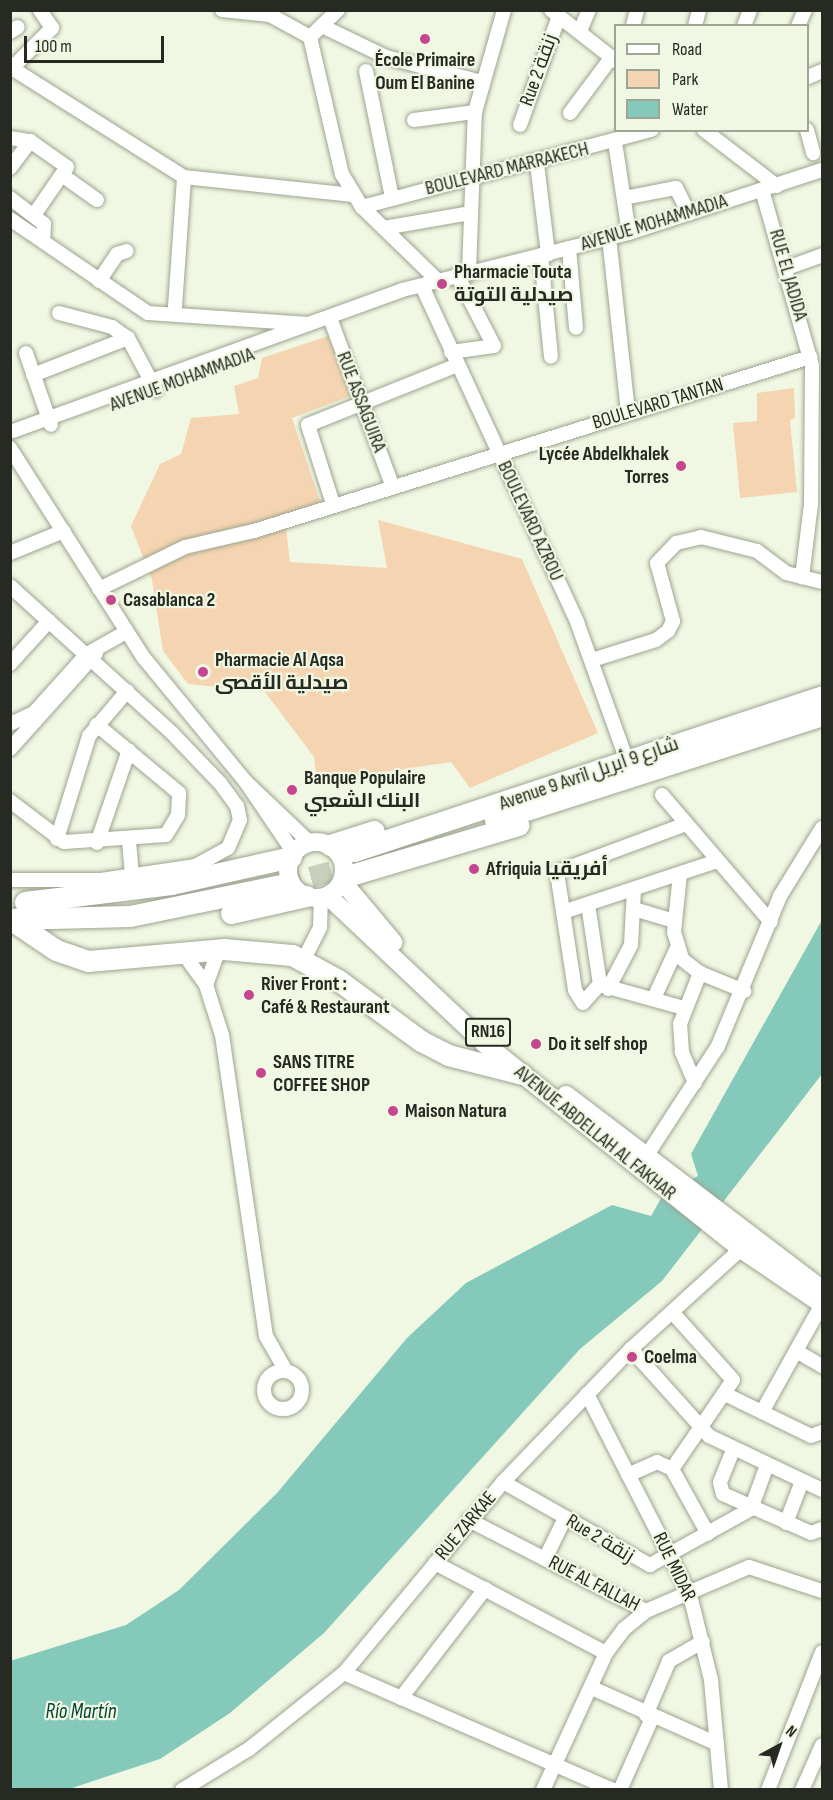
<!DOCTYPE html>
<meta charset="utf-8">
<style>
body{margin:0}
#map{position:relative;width:833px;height:1800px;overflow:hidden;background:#f0f8e3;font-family:"Sofia Sans Condensed",Cairo,sans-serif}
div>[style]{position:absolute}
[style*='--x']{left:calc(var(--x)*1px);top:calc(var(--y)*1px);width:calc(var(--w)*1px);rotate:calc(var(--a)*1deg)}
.green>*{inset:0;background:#f5d5b1}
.water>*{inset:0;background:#85c9bb}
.highway-tunnel>*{height:21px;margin-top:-10.5px;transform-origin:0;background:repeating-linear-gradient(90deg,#c8cfbc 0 21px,transparent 0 31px)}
.roads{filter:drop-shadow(0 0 2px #9ca490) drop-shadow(0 0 2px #9ca490)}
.minor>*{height:14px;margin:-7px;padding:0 7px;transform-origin:7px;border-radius:7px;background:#fff}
.minor>.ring{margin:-7px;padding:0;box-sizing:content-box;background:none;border:14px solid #fff;border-radius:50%}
.major>*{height:18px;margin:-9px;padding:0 9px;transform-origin:9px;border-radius:9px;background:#fff}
.major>.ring{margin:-9px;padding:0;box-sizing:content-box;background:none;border:18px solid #fff;border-radius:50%}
.highway>*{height:21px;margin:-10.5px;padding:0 10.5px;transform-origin:10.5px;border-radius:10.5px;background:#fff}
.dots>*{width:16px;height:16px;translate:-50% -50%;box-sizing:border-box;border:3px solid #f0f8e3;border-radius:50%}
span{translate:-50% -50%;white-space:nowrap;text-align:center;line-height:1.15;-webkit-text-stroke:4.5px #f0f8e3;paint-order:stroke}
.shield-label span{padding:2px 4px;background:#f0f8e3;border:2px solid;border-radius:4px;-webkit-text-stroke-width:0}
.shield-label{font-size:18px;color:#272a22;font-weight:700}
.poi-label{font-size:20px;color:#272a22;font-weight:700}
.left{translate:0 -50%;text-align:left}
.right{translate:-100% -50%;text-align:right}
.street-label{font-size:20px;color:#272a22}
.water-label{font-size:21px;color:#04443b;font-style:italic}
.frame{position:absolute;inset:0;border:12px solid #272a22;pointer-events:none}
.legend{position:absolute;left:614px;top:24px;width:195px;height:108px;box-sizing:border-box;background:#f0f8e3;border:2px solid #a0a696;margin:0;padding:8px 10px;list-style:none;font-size:18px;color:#272a22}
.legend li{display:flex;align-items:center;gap:12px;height:30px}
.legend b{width:30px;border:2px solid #a0a696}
.north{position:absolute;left:749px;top:1716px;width:60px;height:60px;-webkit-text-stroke:4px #f0f8e3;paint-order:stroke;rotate:40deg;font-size:16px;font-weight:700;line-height:24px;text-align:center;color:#272a22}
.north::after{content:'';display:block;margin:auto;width:21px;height:27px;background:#272a22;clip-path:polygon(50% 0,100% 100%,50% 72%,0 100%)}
.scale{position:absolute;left:24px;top:36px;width:140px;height:27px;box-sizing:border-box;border:3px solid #272a22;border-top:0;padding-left:8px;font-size:18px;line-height:21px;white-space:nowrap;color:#272a22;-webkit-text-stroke:4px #f0f8e3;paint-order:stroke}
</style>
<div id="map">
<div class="green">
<i style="clip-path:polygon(328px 336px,350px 396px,292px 418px,323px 510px,286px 528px,290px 562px,387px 568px,378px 520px,522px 559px,598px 733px,470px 788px,451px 762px,317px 782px,314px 757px,265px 692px,188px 684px,163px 651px,152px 580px,131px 526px,160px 464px,181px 454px,191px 418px,239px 414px,234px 386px,258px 378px,262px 358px)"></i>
<i style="clip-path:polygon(794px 388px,795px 418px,790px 420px,797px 492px,740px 498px,733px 423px,757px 421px,757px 393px)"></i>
</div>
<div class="water">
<i style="clip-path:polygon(822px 920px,822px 1074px,662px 1281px,580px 1349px,324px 1633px,230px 1713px,160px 1759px,69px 1789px,11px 1789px,10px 1661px,126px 1625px,179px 1590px,277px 1493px,407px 1338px,466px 1283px,612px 1205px,651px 1216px,663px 1195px,698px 1176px,691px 1154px)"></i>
</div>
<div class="highway-tunnel">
<i style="--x:281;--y:885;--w:80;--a:-15.3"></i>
</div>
<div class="roads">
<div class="minor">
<i style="--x:222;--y:10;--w:48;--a:5.9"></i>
<i style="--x:270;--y:15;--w:46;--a:28.8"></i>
<i style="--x:338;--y:10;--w:39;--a:136"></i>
<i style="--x:310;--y:37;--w:141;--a:76.9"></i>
<i style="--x:342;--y:174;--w:39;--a:59"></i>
<i style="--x:362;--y:207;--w:105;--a:44.2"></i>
<i style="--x:551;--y:10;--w:83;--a:38.1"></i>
<i style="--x:633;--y:26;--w:16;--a:-76"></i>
<i style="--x:695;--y:26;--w:16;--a:-76"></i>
<i style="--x:744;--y:26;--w:17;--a:-69"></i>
<i style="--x:798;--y:26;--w:17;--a:-66"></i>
<i style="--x:324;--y:27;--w:69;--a:25.8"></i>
<i style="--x:386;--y:57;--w:99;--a:14.6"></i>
<i style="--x:580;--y:31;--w:23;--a:-67"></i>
<i style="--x:10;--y:32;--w:9;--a:-32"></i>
<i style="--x:10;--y:67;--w:206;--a:32.3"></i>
<i style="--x:184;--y:177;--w:170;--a:6.1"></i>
<i style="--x:12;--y:68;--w:57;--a:-45"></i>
<i style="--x:52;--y:28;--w:22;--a:-124"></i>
<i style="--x:366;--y:71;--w:130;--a:78.4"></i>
<i style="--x:808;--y:77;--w:15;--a:-23"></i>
<i style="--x:570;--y:113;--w:69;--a:-53.3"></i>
<i style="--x:414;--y:120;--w:62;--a:-7.5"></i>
<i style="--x:520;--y:125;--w:116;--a:-70.3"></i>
<i style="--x:704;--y:130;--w:92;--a:37.5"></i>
<i style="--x:807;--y:130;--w:24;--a:75"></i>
<i style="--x:10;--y:138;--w:20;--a:9"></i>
<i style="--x:30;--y:141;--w:45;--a:35.1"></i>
<i style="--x:67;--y:167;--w:58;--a:124.5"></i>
<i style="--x:615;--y:142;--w:92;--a:81.3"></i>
<i style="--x:537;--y:164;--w:91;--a:83"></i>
<i style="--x:10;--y:168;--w:34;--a:-53"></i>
<i style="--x:62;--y:175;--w:43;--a:35.5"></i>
<i style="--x:762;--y:190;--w:183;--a:74.1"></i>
<i style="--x:812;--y:366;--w:138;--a:90.4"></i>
<i style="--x:811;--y:504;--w:74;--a:97"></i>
<i style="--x:10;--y:198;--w:43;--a:37.4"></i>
<i style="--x:44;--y:224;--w:17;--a:93"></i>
<i style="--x:624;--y:198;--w:53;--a:-10.9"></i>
<i style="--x:676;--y:188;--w:29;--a:63"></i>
<i style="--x:362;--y:207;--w:300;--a:-14.9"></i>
<i style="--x:10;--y:219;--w:167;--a:34.3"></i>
<i style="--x:148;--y:313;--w:161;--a:3.9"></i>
<i style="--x:384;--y:228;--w:87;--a:-9.9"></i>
<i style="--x:609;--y:237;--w:177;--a:83.8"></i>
<i style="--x:569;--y:248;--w:80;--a:85"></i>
<i style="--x:541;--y:255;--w:102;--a:84.4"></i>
<i style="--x:787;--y:268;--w:37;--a:-20"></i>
<i style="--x:469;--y:272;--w:160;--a:-87.9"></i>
<i style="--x:475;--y:112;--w:106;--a:-74.1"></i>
<i style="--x:99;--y:281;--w:32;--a:-56"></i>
<i style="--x:117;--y:254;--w:10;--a:-17"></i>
<i style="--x:422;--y:286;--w:370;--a:65.2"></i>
<i style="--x:577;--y:622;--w:148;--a:70.2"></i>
<i style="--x:175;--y:307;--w:130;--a:-86"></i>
<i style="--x:59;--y:313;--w:55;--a:14.8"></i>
<i style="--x:112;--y:327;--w:19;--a:35"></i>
<i style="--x:128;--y:338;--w:59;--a:61.7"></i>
<i style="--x:330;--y:318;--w:178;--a:69.6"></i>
<i style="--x:451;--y:352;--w:43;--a:-7.9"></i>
<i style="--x:494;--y:346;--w:80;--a:-117.5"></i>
<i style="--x:26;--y:353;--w:76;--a:70.9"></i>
<i style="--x:33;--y:375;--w:102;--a:-21.3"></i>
<i style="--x:13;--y:431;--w:414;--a:-19.9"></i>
<i style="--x:402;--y:290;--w:234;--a:-14.1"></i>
<i style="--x:629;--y:233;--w:203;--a:-18.1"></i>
<i style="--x:10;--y:448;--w:249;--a:57.5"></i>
<i style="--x:144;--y:658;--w:161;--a:50.6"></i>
<i style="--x:246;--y:782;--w:86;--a:55.9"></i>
<i style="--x:333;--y:504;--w:83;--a:-107.6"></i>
<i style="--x:308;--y:425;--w:161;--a:-21.9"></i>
<i style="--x:10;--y:553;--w:58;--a:-22.2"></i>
<i style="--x:10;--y:586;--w:219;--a:42.2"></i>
<i style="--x:172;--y:733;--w:69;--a:46.2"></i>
<i style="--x:220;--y:783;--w:29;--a:54"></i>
<i style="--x:237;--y:806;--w:14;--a:78"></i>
<i style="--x:240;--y:820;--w:30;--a:113"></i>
<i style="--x:228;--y:848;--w:37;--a:151"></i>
<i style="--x:196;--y:866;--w:96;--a:171.6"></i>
<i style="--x:101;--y:880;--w:91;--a:180"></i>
<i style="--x:99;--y:589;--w:96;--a:-26"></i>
<i style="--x:185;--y:547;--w:71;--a:-13.1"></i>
<i style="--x:254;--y:531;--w:583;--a:-17.38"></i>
<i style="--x:592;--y:660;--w:67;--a:-17.4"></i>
<i style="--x:656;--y:640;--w:15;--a:-37"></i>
<i style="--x:668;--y:631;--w:11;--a:-63"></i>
<i style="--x:673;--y:621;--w:60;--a:-105.4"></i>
<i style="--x:657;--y:563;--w:28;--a:-46"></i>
<i style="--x:676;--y:543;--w:26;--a:-13"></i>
<i style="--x:701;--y:537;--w:58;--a:14"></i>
<i style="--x:757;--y:551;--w:36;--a:37"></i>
<i style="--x:786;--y:573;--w:37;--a:14"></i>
<i style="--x:10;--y:664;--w:58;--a:-47.8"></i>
<i style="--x:10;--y:724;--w:26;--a:-25"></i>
<i style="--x:34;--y:713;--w:79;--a:-48.1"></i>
<i style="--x:87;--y:654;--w:45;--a:-29.4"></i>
<i style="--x:10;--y:749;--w:129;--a:-48.1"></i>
<i style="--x:246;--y:782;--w:88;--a:43.6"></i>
<i style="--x:662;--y:795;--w:167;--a:49.4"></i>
<i style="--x:10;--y:801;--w:68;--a:37.2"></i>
<i style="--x:64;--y:842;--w:102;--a:-3.9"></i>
<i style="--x:166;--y:835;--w:23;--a:-59"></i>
<i style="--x:178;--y:815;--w:22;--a:-87"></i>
<i style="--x:179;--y:793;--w:107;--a:-140.3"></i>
<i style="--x:57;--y:839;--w:108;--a:-72.7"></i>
<i style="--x:89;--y:736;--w:59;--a:-49.8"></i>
<i style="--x:129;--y:841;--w:35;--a:85"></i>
<i style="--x:97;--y:843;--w:98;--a:-71"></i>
<i style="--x:680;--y:874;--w:58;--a:95.9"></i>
<i style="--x:674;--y:932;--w:28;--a:73"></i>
<i style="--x:682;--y:959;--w:23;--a:38"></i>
<i style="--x:700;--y:973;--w:48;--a:22.2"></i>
<i style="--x:588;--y:904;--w:81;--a:81.5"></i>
<i style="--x:600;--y:984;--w:25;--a:132"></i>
<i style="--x:583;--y:1003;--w:15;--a:-122"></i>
<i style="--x:575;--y:990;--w:119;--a:-98.7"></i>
<i style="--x:557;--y:872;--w:138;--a:-20.4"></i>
<i style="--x:634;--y:909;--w:42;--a:16.7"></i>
<i style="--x:563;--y:912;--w:162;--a:-18.3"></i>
<i style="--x:183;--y:953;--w:39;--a:54"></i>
<i style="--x:206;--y:985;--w:52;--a:72.3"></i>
<i style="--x:222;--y:1035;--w:304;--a:81.7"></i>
<i style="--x:266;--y:1336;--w:40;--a:60.3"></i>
<i style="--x:304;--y:959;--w:36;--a:-63"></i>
<i style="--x:320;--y:927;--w:29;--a:-88"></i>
<i style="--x:206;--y:985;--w:37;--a:-70"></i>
<i style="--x:601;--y:985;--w:86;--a:15.5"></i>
<i style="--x:608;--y:989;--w:50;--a:-62.4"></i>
<i style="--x:631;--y:945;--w:56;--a:-86.9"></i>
<i style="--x:654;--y:998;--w:55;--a:-65.3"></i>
<i style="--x:695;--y:1083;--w:34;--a:-113"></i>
<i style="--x:682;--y:1052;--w:28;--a:-94"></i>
<i style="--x:680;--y:1024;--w:55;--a:-68.6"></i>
<i style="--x:647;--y:1155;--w:130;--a:-56.9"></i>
<i style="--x:718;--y:1046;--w:162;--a:-67.5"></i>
<i style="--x:780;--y:896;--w:80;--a:-58.3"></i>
<i style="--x:672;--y:1312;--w:91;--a:48.1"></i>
<i style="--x:733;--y:1380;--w:108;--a:124.4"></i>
<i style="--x:631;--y:1349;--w:117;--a:48.1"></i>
<i style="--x:709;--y:1436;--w:125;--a:25.5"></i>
<i style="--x:796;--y:1351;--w:30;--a:30"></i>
<i class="ring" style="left:264px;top:1371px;width:24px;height:24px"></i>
<i style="--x:587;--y:1394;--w:226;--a:62.9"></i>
<i style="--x:690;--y:1595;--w:88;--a:76.1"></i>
<i style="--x:711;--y:1680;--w:110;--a:84.8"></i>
<i style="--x:727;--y:1395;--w:93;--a:26"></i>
<i style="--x:811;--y:1436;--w:12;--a:-20"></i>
<i style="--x:762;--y:1412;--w:124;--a:-60.9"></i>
<i style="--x:733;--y:1450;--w:35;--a:112"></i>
<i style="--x:720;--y:1483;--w:11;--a:75"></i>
<i style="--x:723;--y:1494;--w:96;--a:23.9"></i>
<i style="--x:811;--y:1533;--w:12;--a:-20"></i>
<i style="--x:628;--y:1475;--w:32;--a:-24"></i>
<i style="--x:657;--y:1462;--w:17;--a:25"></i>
<i style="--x:672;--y:1469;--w:74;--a:61"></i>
<i style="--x:503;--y:1482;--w:169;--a:29.5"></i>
<i style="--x:650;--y:1565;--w:115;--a:-29"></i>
<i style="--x:751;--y:1509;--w:47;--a:-70"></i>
<i style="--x:469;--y:1520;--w:199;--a:27.2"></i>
<i style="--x:646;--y:1611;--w:112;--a:-23.1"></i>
<i style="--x:749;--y:1567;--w:77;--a:18.2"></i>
<i style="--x:786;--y:1523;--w:45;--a:-69.1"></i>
<i style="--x:545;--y:1559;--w:46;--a:-64"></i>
<i style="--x:435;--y:1563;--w:193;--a:27.8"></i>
<i style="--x:344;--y:1673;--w:293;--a:23.5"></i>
<i style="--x:592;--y:1688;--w:137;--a:24.1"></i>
<i style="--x:401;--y:1698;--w:138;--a:-52.4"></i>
<i style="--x:646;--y:1715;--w:59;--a:-66.9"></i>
<i style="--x:669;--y:1661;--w:39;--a:-30"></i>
<i style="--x:182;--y:1790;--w:79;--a:-31.5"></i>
<i style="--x:249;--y:1749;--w:122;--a:-38.7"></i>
<i style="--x:344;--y:1673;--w:249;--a:-50.2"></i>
<i style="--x:503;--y:1482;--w:185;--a:-46.1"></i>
<i style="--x:631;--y:1349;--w:149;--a:-42.3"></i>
<i style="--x:543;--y:1790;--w:151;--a:-65.3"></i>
<i style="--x:606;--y:1653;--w:30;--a:-53"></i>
<i style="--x:624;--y:1629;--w:28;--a:-39"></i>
<i style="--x:620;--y:1790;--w:79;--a:-66"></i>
<i style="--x:768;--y:1790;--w:148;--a:-68.6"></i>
<i style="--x:802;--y:1790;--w:49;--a:-66"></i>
</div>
<div class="major">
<i class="ring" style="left:288px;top:842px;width:38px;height:38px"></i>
<i style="--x:342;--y:881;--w:80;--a:50.1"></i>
<i style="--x:328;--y:896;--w:216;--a:43.3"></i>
<i style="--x:485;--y:1044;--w:328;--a:38.7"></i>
<i style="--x:741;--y:1249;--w:98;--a:34.2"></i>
<i style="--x:566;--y:1095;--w:321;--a:37.2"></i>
</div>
<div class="highway">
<i style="--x:495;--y:820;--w:343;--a:-17.8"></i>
<i style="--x:330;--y:845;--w:46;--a:-17.7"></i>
<i style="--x:354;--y:851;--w:493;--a:-18.3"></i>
<i style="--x:344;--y:877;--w:182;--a:-16.6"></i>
<i style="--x:25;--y:902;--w:147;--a:-7"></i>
<i style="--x:171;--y:884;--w:123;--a:-12.7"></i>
<i style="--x:231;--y:913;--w:77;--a:-12.8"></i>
<i style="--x:10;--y:919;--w:55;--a:34"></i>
<i style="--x:56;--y:950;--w:34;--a:19"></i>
<i style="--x:88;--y:961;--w:137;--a:-5"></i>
<i style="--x:224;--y:949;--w:68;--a:5"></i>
<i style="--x:292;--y:955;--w:52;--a:28.5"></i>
<i style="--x:338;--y:980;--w:103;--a:36.3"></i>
<i style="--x:421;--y:1041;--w:30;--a:27"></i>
<i style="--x:448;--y:1055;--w:76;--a:14.4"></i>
<i style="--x:10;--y:919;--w:120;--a:-1.4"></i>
<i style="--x:130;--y:916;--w:154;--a:-11.6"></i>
</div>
</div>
<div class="dots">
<i style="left:425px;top:39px;background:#c6458f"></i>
<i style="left:442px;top:284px;background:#c6458f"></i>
<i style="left:681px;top:466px;background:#c6458f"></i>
<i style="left:111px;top:600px;background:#c6458f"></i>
<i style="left:203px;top:672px;background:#c6458f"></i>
<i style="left:292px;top:790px;background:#c6458f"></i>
<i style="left:474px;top:869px;background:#c6458f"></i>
<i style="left:249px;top:995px;background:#c6458f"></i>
<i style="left:536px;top:1044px;background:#c6458f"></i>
<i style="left:261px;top:1073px;background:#c6458f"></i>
<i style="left:393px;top:1111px;background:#c6458f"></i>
<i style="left:632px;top:1357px;background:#c6458f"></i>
</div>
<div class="shield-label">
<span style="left:488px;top:1032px">RN16</span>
</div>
<div class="poi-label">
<span style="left:425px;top:72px">École Primaire<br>Oum El Banine</span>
<span class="left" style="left:454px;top:284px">Pharmacie Touta<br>صيدلية التوتة</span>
<span class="right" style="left:669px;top:466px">Lycée Abdelkhalek<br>Torres</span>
<span class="left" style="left:123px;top:600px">Casablanca 2</span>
<span class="left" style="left:215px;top:672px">Pharmacie Al Aqsa<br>صيدلية الأقصى</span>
<span class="left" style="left:304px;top:790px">Banque Populaire<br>البنك الشعبي</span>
<span class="left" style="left:486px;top:869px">Afriquia أفريقيا</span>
<span class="left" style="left:261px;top:996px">River Front :<br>Café &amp; Restaurant</span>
<span class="left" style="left:548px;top:1044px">Do it self shop</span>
<span class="left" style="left:273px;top:1074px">SANS TITRE<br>COFFEE SHOP</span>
<span class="left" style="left:405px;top:1111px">Maison Natura</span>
<span class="left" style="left:644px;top:1357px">Coelma</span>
</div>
<div class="street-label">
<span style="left:539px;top:70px;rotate:-70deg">Rue 2 زنقة</span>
<span style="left:507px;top:169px;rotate:-14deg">BOULEVARD MARRAKECH</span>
<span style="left:654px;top:223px;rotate:-17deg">AVENUE MOHAMMADIA</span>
<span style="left:788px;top:275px;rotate:74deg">RUE EL JADIDA</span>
<span style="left:182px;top:380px;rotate:-20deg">AVENUE MOHAMMADIA</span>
<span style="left:361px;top:402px;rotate:69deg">RUE ASSAGUIRA</span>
<span style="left:658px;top:404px;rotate:-17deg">BOULEVARD TANTAN</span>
<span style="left:530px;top:521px;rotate:65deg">BOULEVARD AZROU</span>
<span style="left:589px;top:774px;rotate:-19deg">Avenue 9 Avril شارع 9 أبريل</span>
<span style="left:595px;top:1133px;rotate:39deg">AVENUE ABDELLAH AL FAKHAR</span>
<span style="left:466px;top:1526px;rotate:-50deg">RUE ZARKAE</span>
<span style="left:600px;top:1539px;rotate:31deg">Rue 2 زنقة</span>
<span style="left:674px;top:1567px;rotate:64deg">RUE MIDAR</span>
<span style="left:594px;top:1584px;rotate:27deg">RUE AL FALLAH</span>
</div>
<div class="water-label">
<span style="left:81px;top:1712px">Río Martín</span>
</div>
<div class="frame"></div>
<ul class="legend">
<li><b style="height:8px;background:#fff"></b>Road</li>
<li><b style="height:16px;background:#f5d5b1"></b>Park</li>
<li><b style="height:16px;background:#85c9bb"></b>Water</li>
</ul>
<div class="north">N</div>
<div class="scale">100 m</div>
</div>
